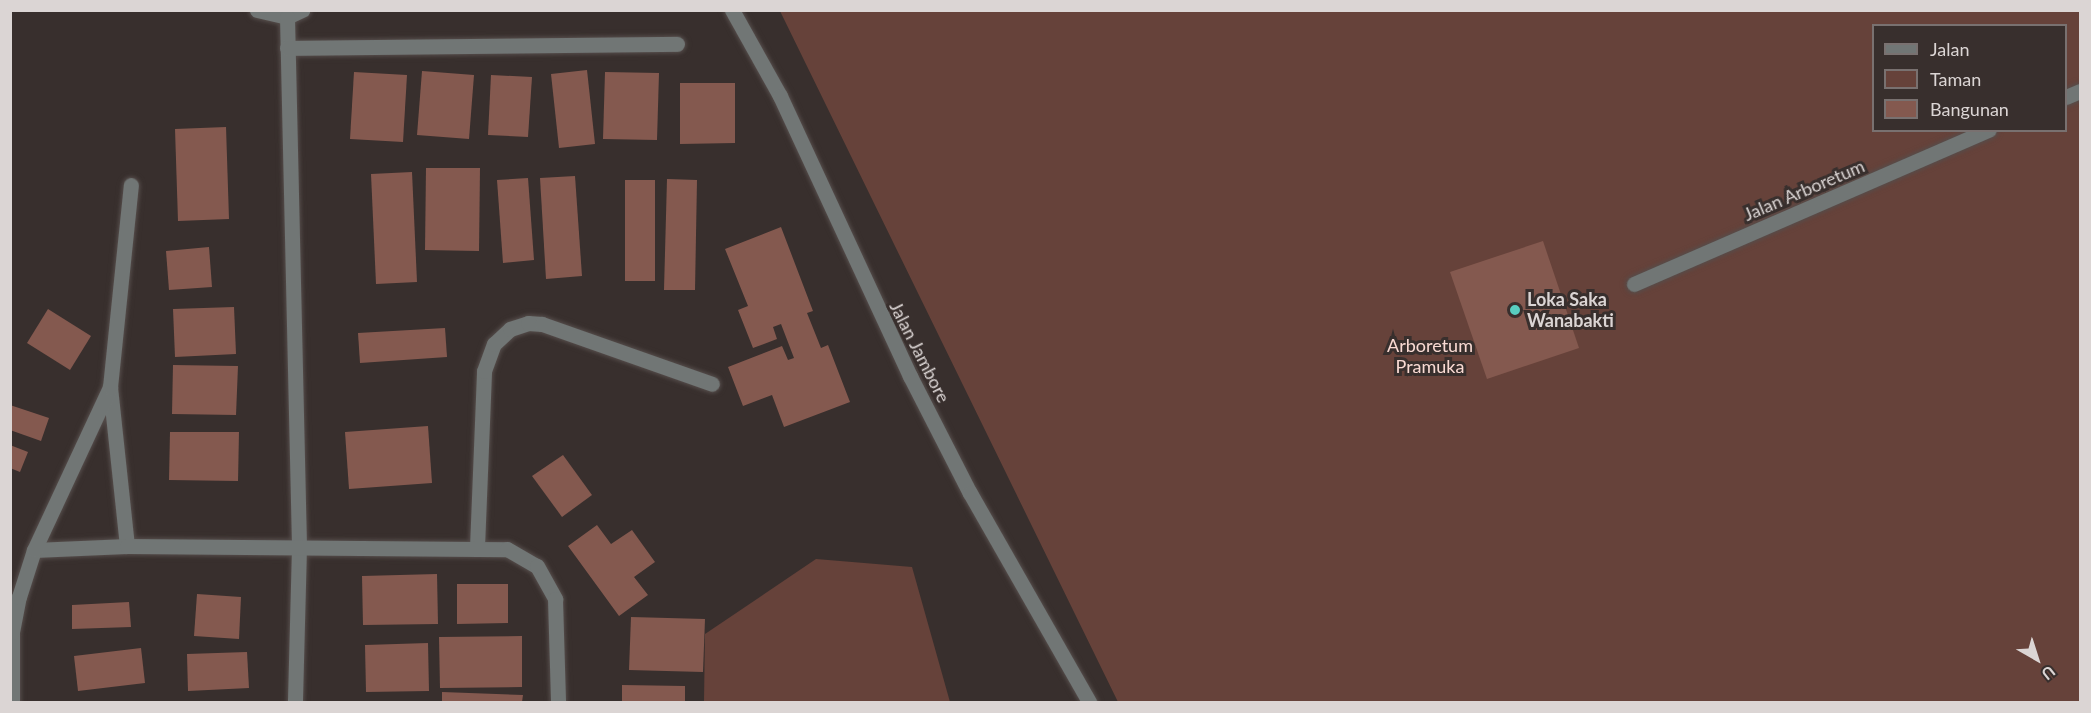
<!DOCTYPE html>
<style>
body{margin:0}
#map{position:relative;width:2091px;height:713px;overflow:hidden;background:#382f2d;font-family:Lato,sans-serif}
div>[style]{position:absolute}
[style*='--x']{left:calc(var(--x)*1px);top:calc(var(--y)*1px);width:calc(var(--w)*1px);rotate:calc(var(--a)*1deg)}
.green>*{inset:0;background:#66423a}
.building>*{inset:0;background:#84594f}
.roads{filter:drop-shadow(0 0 2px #554d4b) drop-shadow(0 0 2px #554d4b)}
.minor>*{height:15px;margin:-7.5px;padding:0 7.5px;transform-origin:7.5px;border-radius:7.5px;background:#717675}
.dots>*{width:16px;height:16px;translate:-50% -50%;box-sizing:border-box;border:3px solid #382f2d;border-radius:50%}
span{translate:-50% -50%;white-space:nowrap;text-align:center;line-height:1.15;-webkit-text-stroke:6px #382f2d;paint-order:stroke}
.street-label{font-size:18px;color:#dbd5d4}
.poi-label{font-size:18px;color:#dbd5d4;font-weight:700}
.left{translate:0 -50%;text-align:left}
.park-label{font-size:18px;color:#f9dad3}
.frame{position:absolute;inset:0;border:12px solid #dbd5d4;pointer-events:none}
.legend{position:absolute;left:1872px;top:24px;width:195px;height:108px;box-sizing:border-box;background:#382f2d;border:2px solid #797170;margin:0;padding:8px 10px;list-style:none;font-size:18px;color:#dbd5d4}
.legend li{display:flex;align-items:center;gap:12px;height:30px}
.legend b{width:30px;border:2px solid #797170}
.north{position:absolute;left:2007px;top:629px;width:60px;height:60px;-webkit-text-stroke:4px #382f2d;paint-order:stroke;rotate:141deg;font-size:16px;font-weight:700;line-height:24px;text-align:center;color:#dbd5d4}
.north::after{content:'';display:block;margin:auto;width:21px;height:27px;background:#dbd5d4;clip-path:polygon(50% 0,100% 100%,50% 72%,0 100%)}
</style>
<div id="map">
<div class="green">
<i style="clip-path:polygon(evenodd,780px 11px,2080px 11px,2080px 702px,1118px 702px,780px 11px,1874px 26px,2066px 26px,2066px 130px,1874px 130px,1874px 26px)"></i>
<i style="clip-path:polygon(816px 559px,912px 567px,950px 702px,704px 702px,705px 634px)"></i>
</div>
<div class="building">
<i style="clip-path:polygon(587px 70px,595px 144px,559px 148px,551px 74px)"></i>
<i style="clip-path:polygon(422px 71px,474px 75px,469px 139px,417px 135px)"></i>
<i style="clip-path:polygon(354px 72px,407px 75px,403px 142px,350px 139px)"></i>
<i style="clip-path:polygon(605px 72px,659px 73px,657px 140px,603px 139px)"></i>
<i style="clip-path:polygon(491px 75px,532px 77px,528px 137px,488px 135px)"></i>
<i style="clip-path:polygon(680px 83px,735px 83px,735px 143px,680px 144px)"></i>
<i style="clip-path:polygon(226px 127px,229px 219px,178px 221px,175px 129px)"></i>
<i style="clip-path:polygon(426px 168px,480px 168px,479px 251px,425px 250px)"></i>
<i style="clip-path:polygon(412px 172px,417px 282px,376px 284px,371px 174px)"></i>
<i style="clip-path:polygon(575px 176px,582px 276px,546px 279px,540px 178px)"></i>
<i style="clip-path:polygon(528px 178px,534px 260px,503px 263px,497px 180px)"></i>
<i style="clip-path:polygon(667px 179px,697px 180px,695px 290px,664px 290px)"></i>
<i style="clip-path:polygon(625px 180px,655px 180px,655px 281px,625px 281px)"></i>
<i style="clip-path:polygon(781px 227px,813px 311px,807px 313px,821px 348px,828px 345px,850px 402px,784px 427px,772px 395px,743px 406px,728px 367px,782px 346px,788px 360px,794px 358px,781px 324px,773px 327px,777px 339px,753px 348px,738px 310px,748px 306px,725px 249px)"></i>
<i style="clip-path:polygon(1543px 241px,1579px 348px,1487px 379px,1450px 272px)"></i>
<i style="clip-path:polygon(209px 247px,212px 287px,169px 290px,166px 251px)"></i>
<i style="clip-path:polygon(234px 307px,236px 354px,175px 357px,173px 309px)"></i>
<i style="clip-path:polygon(48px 309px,91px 336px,70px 370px,27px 343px)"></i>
<i style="clip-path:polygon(445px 328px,447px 357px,360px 363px,358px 333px)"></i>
<i style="clip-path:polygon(173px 365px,238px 366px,236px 415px,172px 414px)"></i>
<i style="clip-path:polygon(10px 405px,49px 418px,41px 441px,10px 430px)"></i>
<i style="clip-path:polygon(428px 426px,432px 483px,349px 489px,345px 432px)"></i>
<i style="clip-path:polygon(170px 432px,239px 432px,238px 481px,169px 480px)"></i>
<i style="clip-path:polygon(10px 445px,28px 452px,20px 472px,10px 468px)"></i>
<i style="clip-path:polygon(563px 455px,592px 495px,562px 517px,532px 476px)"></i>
<i style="clip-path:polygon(597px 525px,611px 544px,632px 530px,655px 562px,634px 577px,648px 595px,619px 616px,568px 546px)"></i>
<i style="clip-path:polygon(437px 574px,438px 624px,363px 625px,362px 576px)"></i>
<i style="clip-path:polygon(457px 584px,508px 584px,508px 623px,457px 624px)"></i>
<i style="clip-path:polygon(197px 594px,241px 597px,239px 639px,194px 636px)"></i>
<i style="clip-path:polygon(129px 602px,131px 627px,72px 629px,72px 605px)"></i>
<i style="clip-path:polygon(631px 617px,705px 619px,703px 672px,629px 670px)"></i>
<i style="clip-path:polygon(522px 636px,522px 687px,440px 688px,439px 637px)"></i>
<i style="clip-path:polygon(428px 643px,429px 691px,366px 692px,365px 645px)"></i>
<i style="clip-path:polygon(141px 648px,145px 683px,78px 691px,74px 656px)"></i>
<i style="clip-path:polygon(247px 652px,249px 688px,188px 691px,187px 654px)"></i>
<i style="clip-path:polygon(622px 685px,685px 686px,685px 702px,622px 702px)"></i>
<i style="clip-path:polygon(442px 692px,523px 695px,522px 702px,442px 702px)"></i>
</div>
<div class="roads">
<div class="minor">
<i style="--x:257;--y:10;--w:31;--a:13"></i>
<i style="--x:287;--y:17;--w:17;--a:-25"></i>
<i style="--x:732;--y:10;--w:98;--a:60.8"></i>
<i style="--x:780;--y:96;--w:309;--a:65.1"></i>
<i style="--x:910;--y:376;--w:131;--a:62.9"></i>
<i style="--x:970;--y:493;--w:241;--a:60.3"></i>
<i style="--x:287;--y:17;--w:530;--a:88.7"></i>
<i style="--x:299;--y:547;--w:155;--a:91.5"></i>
<i style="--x:287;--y:48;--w:390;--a:-0.6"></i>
<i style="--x:2066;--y:97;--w:15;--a:-23"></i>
<i style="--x:1634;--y:284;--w:387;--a:-23.5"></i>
<i style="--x:110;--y:387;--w:160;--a:83.9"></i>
<i style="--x:477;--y:547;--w:176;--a:-87.7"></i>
<i style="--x:484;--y:371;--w:29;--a:-70"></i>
<i style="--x:494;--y:344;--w:22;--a:-43"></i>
<i style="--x:510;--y:329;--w:19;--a:-18"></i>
<i style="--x:528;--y:323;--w:14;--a:4"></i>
<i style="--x:542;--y:324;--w:180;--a:19.4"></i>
<i style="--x:34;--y:550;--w:93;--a:-2.5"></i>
<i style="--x:127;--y:546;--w:380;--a:0.5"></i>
<i style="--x:507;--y:549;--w:34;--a:30"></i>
<i style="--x:537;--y:566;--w:38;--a:61"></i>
<i style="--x:555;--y:599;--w:103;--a:88.3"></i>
<i style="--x:12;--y:702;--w:70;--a:-90"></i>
<i style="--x:12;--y:632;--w:36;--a:-79"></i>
<i style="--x:19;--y:597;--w:49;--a:-72.3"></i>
<i style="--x:34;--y:550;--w:180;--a:-65"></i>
<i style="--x:110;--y:387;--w:203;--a:-84.1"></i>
</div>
</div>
<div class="dots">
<i style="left:1515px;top:310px;background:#58cec0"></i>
</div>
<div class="street-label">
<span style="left:1804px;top:190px;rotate:-23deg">Jalan Arboretum</span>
<span style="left:920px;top:352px;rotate:63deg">Jalan Jambore</span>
</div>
<div class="poi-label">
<span class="left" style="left:1527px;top:310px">Loka Saka<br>Wanabakti</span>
</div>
<div class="park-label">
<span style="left:1430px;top:356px">Arboretum<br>Pramuka</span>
</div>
<div class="frame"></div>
<ul class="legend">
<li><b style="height:8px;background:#717675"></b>Jalan</li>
<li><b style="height:16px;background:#66423a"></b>Taman</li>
<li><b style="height:16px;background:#84594f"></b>Bangunan</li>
</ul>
<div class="north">U</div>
</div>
